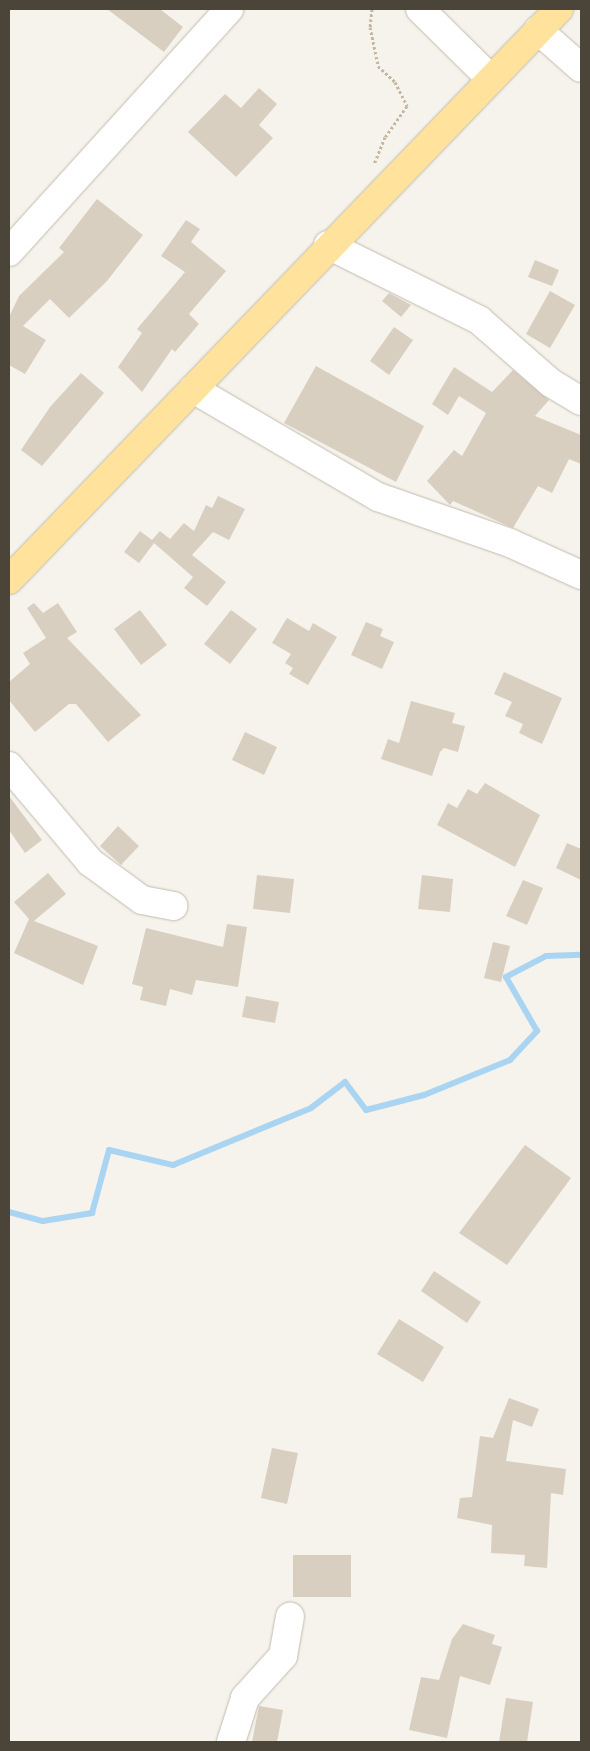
<!DOCTYPE html>
<style>
body{margin:0}
#map{position:relative;width:590px;height:1751px;overflow:hidden;background:#f6f3ec;font-family:Barlow,sans-serif}
div>[style]{position:absolute}
[style*='--x']{left:calc(var(--x)*1px);top:calc(var(--y)*1px);width:calc(var(--w)*1px);rotate:calc(var(--a)*1deg)}
.stream>*{height:6px;margin:-3px;padding:0 3px;transform-origin:3px;border-radius:3px;background:#a9d4f2}
.building>*{inset:0;background:#d8cfc1}
.path>*{height:3px;margin-top:-1.5px;transform-origin:0;background:repeating-linear-gradient(90deg,#c4b79f 0 2.5px,transparent 0 5px)}
.roads{filter:drop-shadow(0 0 1px #c2bbae) drop-shadow(0 0 1px #c2bbae)}
.minor>*{height:28px;margin:-14px;padding:0 14px;transform-origin:14px;border-radius:14px;background:#fff}
.major>*{height:28px;margin:-14px;padding:0 14px;transform-origin:14px;border-radius:14px;background:#ffe39c}
span{translate:-50% -50%;white-space:nowrap;text-align:center;line-height:1.15;-webkit-text-stroke:5px #fff;paint-order:stroke}
.frame{position:absolute;inset:0;border:10px solid #4b4439;pointer-events:none}
</style>
<div id="map">
<div class="stream">
<i style="--x:9;--y:1212;--w:35;--a:15"></i>
<i style="--x:43;--y:1221;--w:50;--a:-9.3"></i>
<i style="--x:92;--y:1213;--w:65;--a:-74.9"></i>
<i style="--x:109;--y:1150;--w:66;--a:13.2"></i>
<i style="--x:173;--y:1165;--w:149;--a:-22.4"></i>
<i style="--x:311;--y:1108;--w:43;--a:-37.4"></i>
<i style="--x:345;--y:1082;--w:35;--a:53"></i>
<i style="--x:366;--y:1110;--w:60;--a:-14.5"></i>
<i style="--x:424;--y:1095;--w:93;--a:-22.1"></i>
<i style="--x:510;--y:1060;--w:40;--a:-47"></i>
<i style="--x:537;--y:1031;--w:62;--a:-119.9"></i>
<i style="--x:506;--y:977;--w:45;--a:-27.7"></i>
<i style="--x:546;--y:956;--w:35;--a:-2"></i>
</div>
<div class="building">
<i style="clip-path:polygon(107px 9px,160px 9px,183px 27px,164px 52px)"></i>
<i style="clip-path:polygon(259px 88px,277px 104px,259px 125px,273px 138px,236px 177px,188px 132px,225px 94px,241px 108px)"></i>
<i style="clip-path:polygon(97px 199px,143px 235px,107px 281px,69px 318px,50px 299px,23px 326px,46px 340px,25px 374px,9px 365px,9px 317px,19px 296px,64px 252px,59px 248px)"></i>
<i style="clip-path:polygon(186px 220px,200px 229px,191px 242px,226px 271px,189px 314px,199px 324px,175px 352px,172px 349px,142px 392px,118px 367px,142px 333px,137px 329px,185px 272px,161px 256px)"></i>
<i style="clip-path:polygon(535px 260px,559px 270px,552px 286px,528px 277px)"></i>
<i style="clip-path:polygon(550px 291px,575px 305px,550px 348px,526px 334px)"></i>
<i style="clip-path:polygon(389px 293px,411px 305px,401px 317px,382px 301px)"></i>
<i style="clip-path:polygon(394px 327px,413px 340px,389px 375px,370px 361px)"></i>
<i style="clip-path:polygon(316px 366px,424px 426px,396px 482px,284px 423px)"></i>
<i style="clip-path:polygon(454px 367px,492px 392px,513px 370px,549px 400px,535px 416px,581px 435px,581px 464px,569px 459px,552px 493px,538px 486px,513px 528px,453px 501px,450px 505px,427px 481px,454px 450px,462px 456px,486px 413px,459px 396px,448px 415px,432px 404px)"></i>
<i style="clip-path:polygon(81px 373px,104px 393px,42px 466px,21px 450px,50px 407px)"></i>
<i style="clip-path:polygon(218px 496px,245px 509px,229px 540px,213px 532px,192px 555px,226px 582px,207px 606px,184px 588px,193px 577px,154px 543px,139px 563px,124px 552px,140px 531px,152px 540px,160px 531px,170px 539px,184px 523px,194px 531px,206px 505px,212px 508px)"></i>
<i style="clip-path:polygon(34px 603px,43px 613px,58px 603px,77px 632px,67px 638px,141px 715px,108px 742px,76px 704px,69px 704px,35px 732px,9px 700px,9px 682px,30px 664px,23px 653px,46px 638px,27px 608px)"></i>
<i style="clip-path:polygon(140px 610px,167px 645px,141px 665px,114px 629px)"></i>
<i style="clip-path:polygon(231px 610px,257px 629px,230px 664px,204px 644px)"></i>
<i style="clip-path:polygon(287px 618px,309px 631px,313px 623px,337px 637px,308px 685px,289px 674px,293px 668px,285px 663px,291px 654px,272px 643px)"></i>
<i style="clip-path:polygon(366px 622px,383px 629px,380px 636px,394px 642px,382px 669px,351px 655px)"></i>
<i style="clip-path:polygon(504px 672px,562px 698px,542px 744px,519px 733px,523px 724px,505px 716px,512px 702px,494px 694px)"></i>
<i style="clip-path:polygon(411px 701px,455px 713px,452px 723px,465px 726px,458px 752px,444px 748px,440px 752px,432px 776px,381px 759px,388px 739px,399px 743px)"></i>
<i style="clip-path:polygon(245px 732px,277px 747px,264px 775px,232px 760px)"></i>
<i style="clip-path:polygon(485px 783px,540px 815px,515px 867px,437px 825px,448px 803px,457px 808px,468px 789px,477px 794px)"></i>
<i style="clip-path:polygon(9px 796px,42px 840px,25px 853px,9px 830px)"></i>
<i style="clip-path:polygon(118px 826px,139px 846px,121px 865px,100px 846px)"></i>
<i style="clip-path:polygon(567px 843px,581px 849px,581px 880px,556px 868px)"></i>
<i style="clip-path:polygon(48px 873px,66px 894px,34px 921px,98px 946px,83px 985px,14px 953px,29px 919px,14px 902px)"></i>
<i style="clip-path:polygon(257px 875px,294px 879px,290px 913px,253px 909px)"></i>
<i style="clip-path:polygon(422px 875px,453px 879px,450px 912px,418px 909px)"></i>
<i style="clip-path:polygon(523px 880px,543px 888px,527px 925px,506px 916px)"></i>
<i style="clip-path:polygon(227px 924px,247px 927px,238px 987px,196px 980px,192px 995px,170px 989px,166px 1006px,140px 1000px,143px 987px,132px 984px,146px 928px,223px 947px)"></i>
<i style="clip-path:polygon(493px 942px,510px 946px,501px 982px,484px 978px)"></i>
<i style="clip-path:polygon(246px 996px,279px 1002px,275px 1023px,242px 1017px)"></i>
<i style="clip-path:polygon(525px 1145px,571px 1178px,507px 1265px,459px 1233px)"></i>
<i style="clip-path:polygon(434px 1271px,481px 1302px,467px 1323px,421px 1291px)"></i>
<i style="clip-path:polygon(399px 1319px,444px 1347px,423px 1382px,377px 1354px)"></i>
<i style="clip-path:polygon(509px 1398px,539px 1409px,532px 1427px,513px 1420px,506px 1461px,566px 1469px,563px 1495px,551px 1493px,547px 1568px,524px 1566px,525px 1555px,491px 1553px,492px 1525px,457px 1518px,460px 1498px,472px 1497px,480px 1436px,493px 1438px)"></i>
<i style="clip-path:polygon(272px 1448px,298px 1453px,287px 1504px,261px 1498px)"></i>
<i style="clip-path:polygon(293px 1555px,351px 1555px,351px 1597px,293px 1597px)"></i>
<i style="clip-path:polygon(463px 1624px,495px 1635px,492px 1644px,502px 1647px,490px 1685px,460px 1676px,447px 1738px,409px 1730px,421px 1677px,439px 1680px,452px 1639px)"></i>
<i style="clip-path:polygon(506px 1698px,533px 1702px,527px 1742px,499px 1742px)"></i>
<i style="clip-path:polygon(259px 1706px,283px 1710px,277px 1742px,252px 1742px)"></i>
</div>
<div class="path">
<i style="--x:372;--y:9;--w:18;--a:96"></i>
<i style="--x:370;--y:27;--w:40;--a:78"></i>
<i style="--x:378;--y:66;--w:23;--a:43"></i>
<i style="--x:395;--y:82;--w:27;--a:63"></i>
<i style="--x:407;--y:106;--w:38;--a:125"></i>
<i style="--x:385;--y:137;--w:29;--a:112"></i>
</div>
<div class="roads">
<div class="minor">
<i style="--x:420;--y:9;--w:100;--a:44.6"></i>
<i style="--x:538;--y:30;--w:57;--a:41.5"></i>
<i style="--x:328;--y:245;--w:169;--a:26.4"></i>
<i style="--x:479;--y:320;--w:96;--a:41.2"></i>
<i style="--x:551;--y:383;--w:35;--a:31"></i>
<i style="--x:9;--y:252;--w:328;--a:-47.8"></i>
<i style="--x:193;--y:389;--w:214;--a:30.3"></i>
<i style="--x:378;--y:497;--w:140;--a:19.2"></i>
<i style="--x:510;--y:543;--w:78;--a:24.3"></i>
<i style="--x:9;--y:766;--w:126;--a:49.8"></i>
<i style="--x:90;--y:862;--w:64;--a:36.2"></i>
<i style="--x:142;--y:900;--w:32;--a:11"></i>
<i style="--x:231;--y:1742;--w:46;--a:-72.3"></i>
<i style="--x:245;--y:1698;--w:57;--a:-47.9"></i>
<i style="--x:283;--y:1656;--w:40;--a:-80"></i>
</div>
<div class="major">
<i style="--x:9;--y:580;--w:793;--a:-46.07"></i>
</div>
</div>
<div class="frame"></div>
</div>
